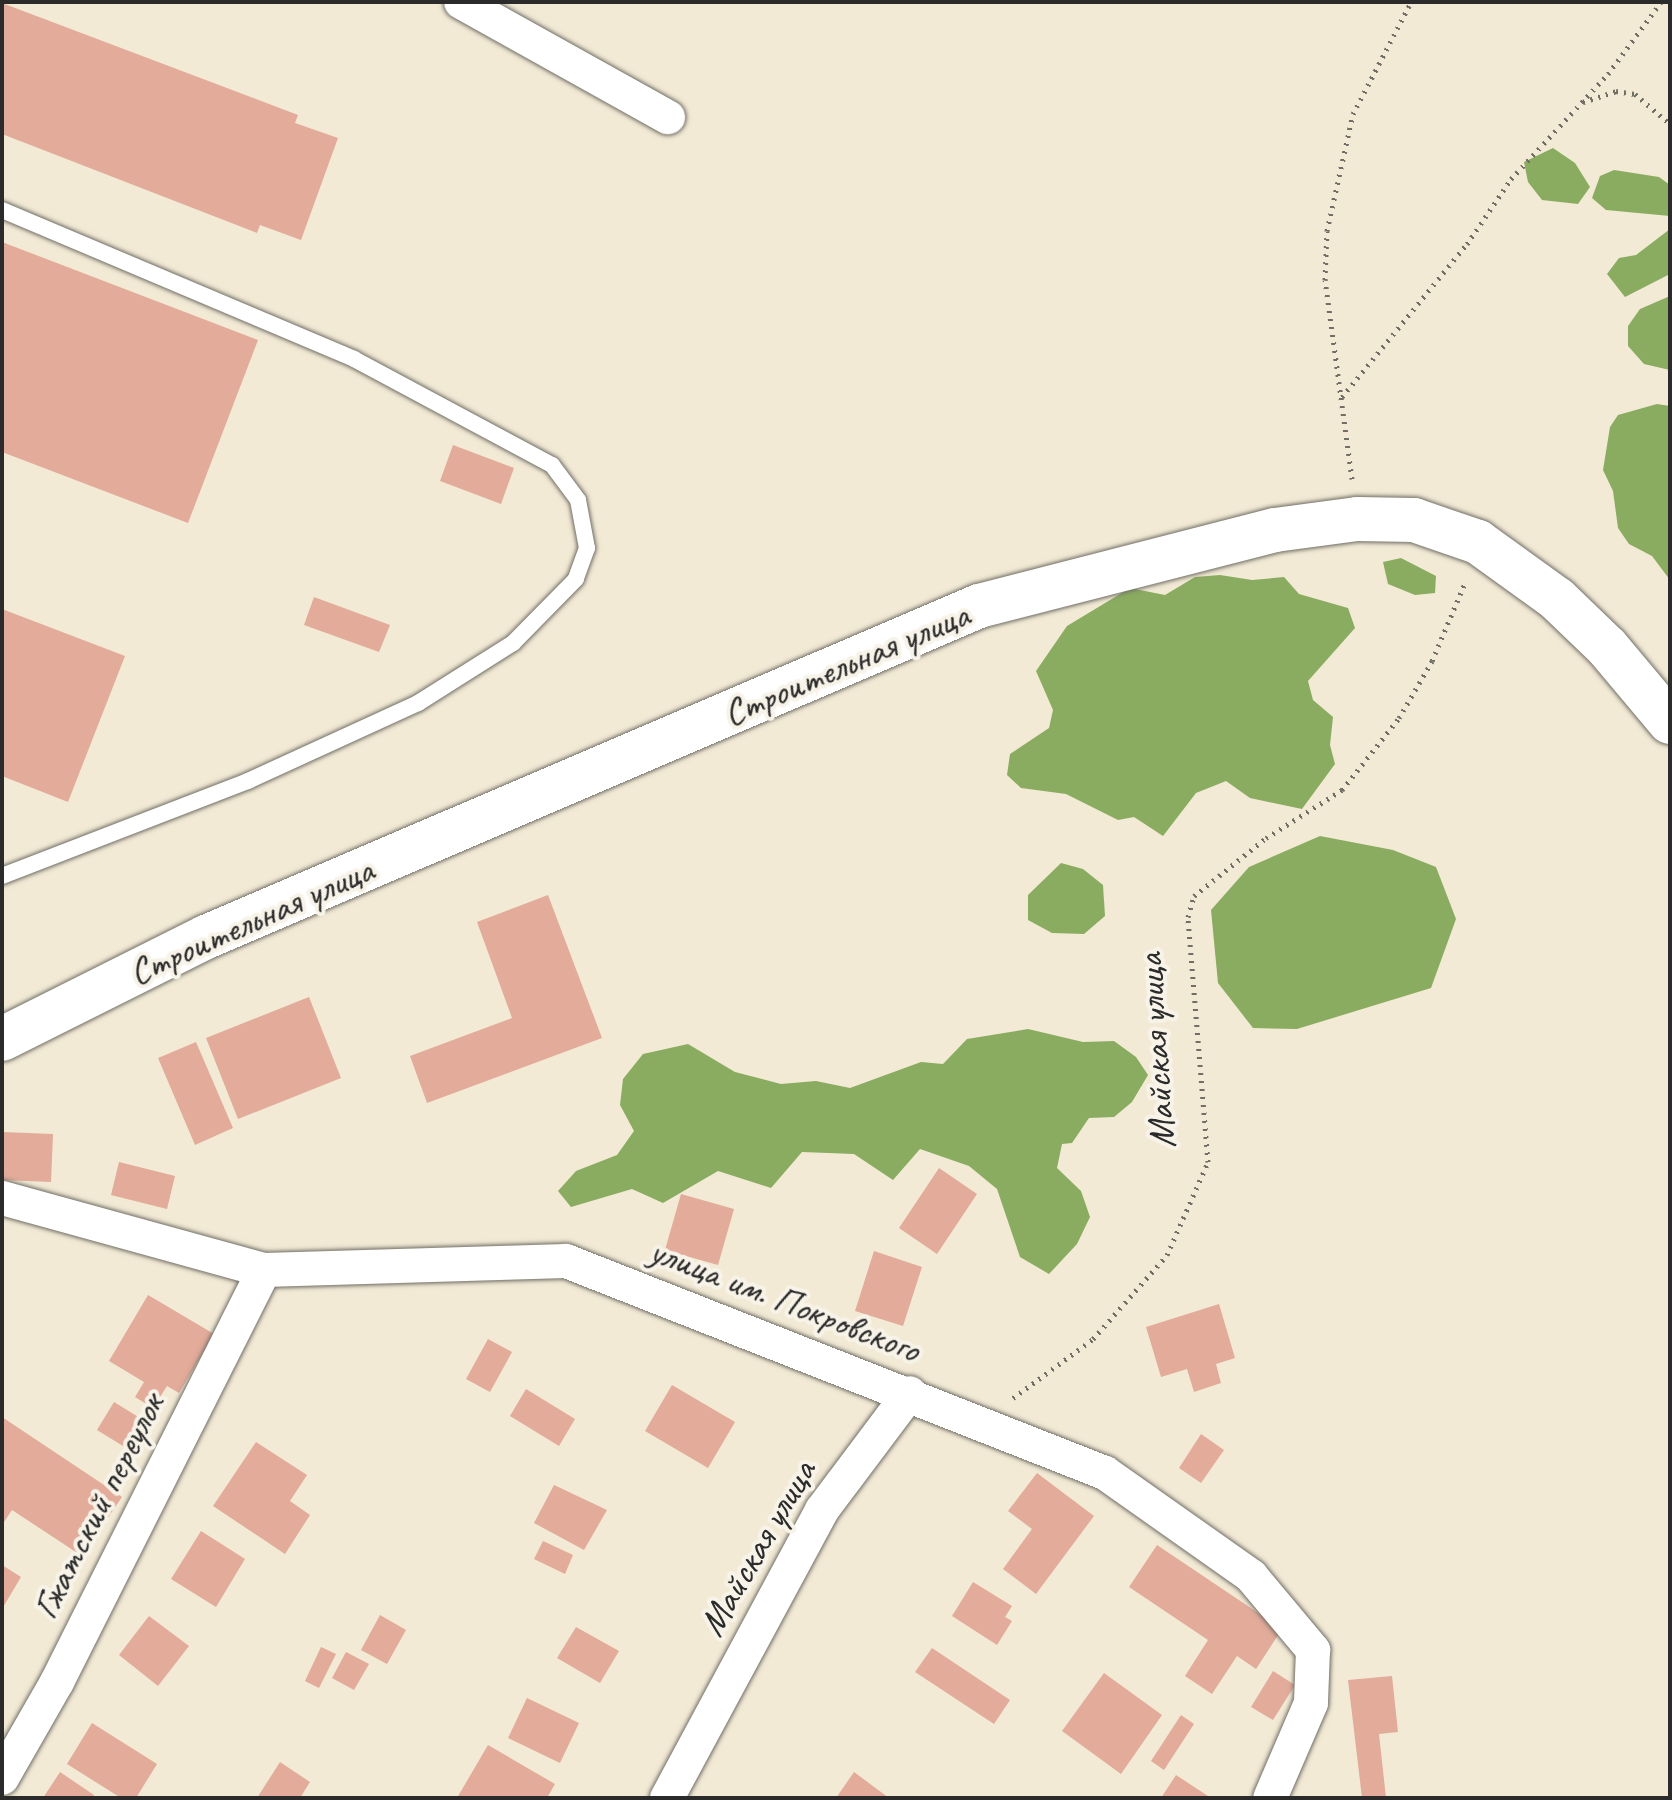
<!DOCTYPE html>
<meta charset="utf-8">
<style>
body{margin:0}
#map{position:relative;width:1672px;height:1800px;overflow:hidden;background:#f2ead5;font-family:Caveat,sans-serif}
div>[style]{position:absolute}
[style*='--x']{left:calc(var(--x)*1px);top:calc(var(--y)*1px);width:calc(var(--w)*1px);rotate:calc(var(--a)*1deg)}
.forest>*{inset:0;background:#8aac60}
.building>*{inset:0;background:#e2ab9a}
.path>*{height:5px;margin-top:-2.5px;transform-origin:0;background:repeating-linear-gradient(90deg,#716e66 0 2px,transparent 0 8px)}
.roads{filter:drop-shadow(0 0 2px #716e66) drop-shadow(0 0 2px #716e66)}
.lane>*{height:16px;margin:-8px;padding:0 8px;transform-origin:8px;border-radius:8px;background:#fff}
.street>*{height:34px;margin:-17px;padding:0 17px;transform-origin:17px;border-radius:17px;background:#fff}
.secondary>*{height:44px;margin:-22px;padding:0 22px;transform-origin:22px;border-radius:22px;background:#fff}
span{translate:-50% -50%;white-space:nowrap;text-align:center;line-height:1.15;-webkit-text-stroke:8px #f7f3e8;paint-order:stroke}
.street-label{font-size:38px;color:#2b2b2b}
.frame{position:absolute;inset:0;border:4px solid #2b2b2b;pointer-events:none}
</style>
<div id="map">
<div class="forest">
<i style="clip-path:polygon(1553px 148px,1575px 163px,1590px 187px,1578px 204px,1542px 200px,1528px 182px,1524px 162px)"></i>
<i style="clip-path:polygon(1614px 170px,1659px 177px,1670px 185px,1670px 216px,1606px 210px,1592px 198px,1600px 176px)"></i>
<i style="clip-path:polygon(1670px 229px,1670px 274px,1625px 297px,1607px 274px,1619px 258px,1636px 255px)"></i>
<i style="clip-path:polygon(1670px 296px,1670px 370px,1644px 364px,1628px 346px,1628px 326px,1640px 309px)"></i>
<i style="clip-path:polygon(1657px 404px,1670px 406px,1670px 580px,1652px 556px,1629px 544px,1618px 528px,1613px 491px,1603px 470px,1610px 427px,1618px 415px)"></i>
<i style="clip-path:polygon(1401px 558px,1436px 576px,1435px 593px,1415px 595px,1388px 584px,1383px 562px)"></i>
<i style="clip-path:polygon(1220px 575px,1252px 580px,1284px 577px,1299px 594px,1348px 608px,1355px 628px,1308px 681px,1313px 700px,1333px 717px,1330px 745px,1335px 764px,1302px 809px,1250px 798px,1226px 781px,1196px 793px,1163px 836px,1134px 817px,1118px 820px,1066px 794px,1021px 788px,1007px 775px,1010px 754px,1049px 728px,1053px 710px,1036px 671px,1067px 626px,1130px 588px,1165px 595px,1195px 577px)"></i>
<i style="clip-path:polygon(1320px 836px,1393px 850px,1436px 867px,1456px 919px,1431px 988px,1297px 1029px,1253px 1028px,1218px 983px,1211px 910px,1249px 867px)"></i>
<i style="clip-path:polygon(1061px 863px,1083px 869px,1103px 885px,1105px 916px,1084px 934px,1052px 933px,1028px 920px,1028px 895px)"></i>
<i style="clip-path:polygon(1028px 1029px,1083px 1042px,1114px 1041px,1136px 1057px,1148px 1075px,1132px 1102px,1114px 1117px,1089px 1118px,1072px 1143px,1062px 1144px,1057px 1168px,1081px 1191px,1090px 1217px,1077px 1244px,1049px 1274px,1020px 1257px,997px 1189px,969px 1166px,920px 1149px,893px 1180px,854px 1154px,802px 1152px,771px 1188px,718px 1171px,663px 1203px,632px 1189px,571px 1207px,558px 1191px,576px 1171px,617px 1155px,634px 1131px,620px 1105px,623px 1079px,643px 1054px,688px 1044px,735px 1072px,781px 1084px,816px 1081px,850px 1088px,921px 1062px,943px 1064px,967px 1039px)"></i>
</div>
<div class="building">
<i style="clip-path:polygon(2px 3px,298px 115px,295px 123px,338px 138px,301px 240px,260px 225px,257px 233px,2px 134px)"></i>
<i style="clip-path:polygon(2px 242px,258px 340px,188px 523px,2px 452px)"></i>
<i style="clip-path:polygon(453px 445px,514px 468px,501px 504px,440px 481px)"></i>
<i style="clip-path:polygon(314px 597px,390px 625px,379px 652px,304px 625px)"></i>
<i style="clip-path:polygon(2px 609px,125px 656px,68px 802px,2px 776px)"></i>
<i style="clip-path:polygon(548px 895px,602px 1038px,427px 1103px,410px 1056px,512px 1018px,477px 922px)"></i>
<i style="clip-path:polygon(309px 997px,341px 1078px,238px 1119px,206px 1038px)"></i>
<i style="clip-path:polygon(196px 1042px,233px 1128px,195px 1145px,158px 1058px)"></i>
<i style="clip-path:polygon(2px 1132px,53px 1134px,51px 1182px,2px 1180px)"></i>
<i style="clip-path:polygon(119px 1162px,175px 1176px,167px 1209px,111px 1195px)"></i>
<i style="clip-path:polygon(939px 1168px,977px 1194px,937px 1254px,899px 1228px)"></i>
<i style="clip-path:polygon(681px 1194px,734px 1209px,718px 1265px,665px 1250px)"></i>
<i style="clip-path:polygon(874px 1251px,922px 1267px,903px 1326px,855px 1311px)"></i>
<i style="clip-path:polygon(148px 1295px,214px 1334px,179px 1393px,167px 1386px,153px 1408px,135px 1397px,144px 1382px,109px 1361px)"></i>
<i style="clip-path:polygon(1219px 1304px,1235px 1358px,1216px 1364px,1221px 1383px,1194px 1392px,1187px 1369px,1161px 1377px,1146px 1327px)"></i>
<i style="clip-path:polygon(488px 1339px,512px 1352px,490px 1392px,466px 1379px)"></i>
<i style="clip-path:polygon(672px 1385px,735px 1422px,708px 1468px,645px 1431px)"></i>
<i style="clip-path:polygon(526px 1389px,575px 1419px,559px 1446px,510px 1416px)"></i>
<i style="clip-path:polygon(114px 1402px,153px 1426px,136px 1454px,97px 1430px)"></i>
<i style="clip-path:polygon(2px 1417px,122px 1497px,82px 1556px,12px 1510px,2px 1525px)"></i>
<i style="clip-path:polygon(1201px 1434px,1224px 1450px,1201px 1483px,1179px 1468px)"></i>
<i style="clip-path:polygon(256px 1442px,307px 1475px,290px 1501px,310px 1515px,285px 1554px,213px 1506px)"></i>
<i style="clip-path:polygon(1037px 1473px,1094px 1516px,1036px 1594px,1003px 1569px,1032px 1529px,1008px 1511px)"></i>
<i style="clip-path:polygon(554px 1485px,607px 1510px,584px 1550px,534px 1523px)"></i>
<i style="clip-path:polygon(201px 1531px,245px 1559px,216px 1607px,171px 1579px)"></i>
<i style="clip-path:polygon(543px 1541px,573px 1555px,565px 1574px,534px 1559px)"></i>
<i style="clip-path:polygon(1157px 1545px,1282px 1629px,1256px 1669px,1237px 1656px,1212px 1694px,1185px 1676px,1208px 1640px,1129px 1587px)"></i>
<i style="clip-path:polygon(2px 1565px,21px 1577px,2px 1609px)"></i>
<i style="clip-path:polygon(973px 1582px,1012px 1606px,1005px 1617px,1012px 1621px,997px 1645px,952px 1616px)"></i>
<i style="clip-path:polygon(380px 1615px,406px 1630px,387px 1664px,361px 1650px)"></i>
<i style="clip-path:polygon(149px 1616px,189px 1646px,158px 1686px,119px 1655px)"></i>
<i style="clip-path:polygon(576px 1627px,619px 1651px,600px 1683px,557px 1658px)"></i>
<i style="clip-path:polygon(321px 1647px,336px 1654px,319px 1688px,305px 1681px)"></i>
<i style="clip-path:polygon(932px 1648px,1010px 1700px,994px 1724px,915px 1672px)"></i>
<i style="clip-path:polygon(346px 1652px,369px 1664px,354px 1690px,332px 1678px)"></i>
<i style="clip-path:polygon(1273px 1671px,1295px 1685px,1273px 1720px,1251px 1707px)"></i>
<i style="clip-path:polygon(1104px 1673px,1162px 1715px,1121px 1774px,1062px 1731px)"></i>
<i style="clip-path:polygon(1392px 1676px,1398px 1732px,1379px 1734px,1386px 1798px,1362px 1798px,1348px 1680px)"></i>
<i style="clip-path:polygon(527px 1698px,579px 1723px,560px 1763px,508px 1738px)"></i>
<i style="clip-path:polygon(1181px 1715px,1194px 1724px,1164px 1770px,1151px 1761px)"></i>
<i style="clip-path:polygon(92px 1723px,157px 1764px,136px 1798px,121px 1798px,67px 1764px)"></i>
<i style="clip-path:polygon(488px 1745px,555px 1784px,547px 1798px,457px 1798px)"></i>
<i style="clip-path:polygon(280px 1762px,310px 1782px,300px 1798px,257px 1798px)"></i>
<i style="clip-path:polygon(60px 1772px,94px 1795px,92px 1798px,43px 1798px)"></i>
<i style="clip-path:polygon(854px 1772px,889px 1798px,836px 1798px)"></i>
<i style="clip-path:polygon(1176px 1775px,1211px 1798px,1161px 1798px)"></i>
</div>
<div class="path">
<i style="--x:1583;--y:102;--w:35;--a:-18"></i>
<i style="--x:1616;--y:91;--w:19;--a:9"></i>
<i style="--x:1635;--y:94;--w:46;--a:40.6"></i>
<i style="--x:1342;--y:397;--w:198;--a:-50.8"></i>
<i style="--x:1467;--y:244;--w:78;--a:-55.9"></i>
<i style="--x:1511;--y:179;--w:143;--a:-47.3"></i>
<i style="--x:1608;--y:74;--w:89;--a:-53.6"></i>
<i style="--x:1352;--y:479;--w:201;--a:-97.7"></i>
<i style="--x:1325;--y:280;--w:49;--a:-87.7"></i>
<i style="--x:1327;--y:231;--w:120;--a:-77.5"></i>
<i style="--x:1353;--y:114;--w:126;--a:-62.6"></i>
<i style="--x:1013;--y:1398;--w:99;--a:-36.4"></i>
<i style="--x:1093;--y:1339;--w:112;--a:-48.6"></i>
<i style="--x:1167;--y:1255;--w:102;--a:-66.2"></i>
<i style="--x:1208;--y:1162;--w:246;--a:-94.7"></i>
<i style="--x:1188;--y:917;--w:22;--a:-74"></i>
<i style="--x:1194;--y:896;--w:92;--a:-38.9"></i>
<i style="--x:1266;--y:838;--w:90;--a:-32.3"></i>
<i style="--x:1342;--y:790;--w:92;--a:-51.6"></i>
<i style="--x:1399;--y:718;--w:66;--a:-59.9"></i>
<i style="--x:1432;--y:661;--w:85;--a:-67.1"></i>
</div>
<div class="roads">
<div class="lane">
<i style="--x:2;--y:210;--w:382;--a:22.9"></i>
<i style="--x:354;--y:359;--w:225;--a:28.2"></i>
<i style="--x:552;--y:465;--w:44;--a:53.4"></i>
<i style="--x:578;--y:500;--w:49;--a:79.4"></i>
<i style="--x:587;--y:548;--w:33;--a:110"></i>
<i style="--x:576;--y:579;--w:90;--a:134.5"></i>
<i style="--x:513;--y:643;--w:112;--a:147.7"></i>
<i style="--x:418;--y:703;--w:187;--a:155.4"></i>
<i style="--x:248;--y:781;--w:264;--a:158.9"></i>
</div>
<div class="street">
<i style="--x:461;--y:2;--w:237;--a:29.1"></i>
<i style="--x:2;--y:1198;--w:272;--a:15.4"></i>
<i style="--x:264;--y:1270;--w:302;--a:-1.7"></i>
<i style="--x:566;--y:1261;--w:579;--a:21.47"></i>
<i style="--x:1105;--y:1473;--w:179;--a:35.2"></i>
<i style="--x:1251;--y:1576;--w:97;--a:50"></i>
<i style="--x:1313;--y:1650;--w:53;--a:92.2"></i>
<i style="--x:1311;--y:1703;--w:103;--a:113.3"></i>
<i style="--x:2;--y:1778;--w:111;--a:-60.2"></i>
<i style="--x:57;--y:1682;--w:461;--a:-63.3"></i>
<i style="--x:667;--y:1798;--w:327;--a:-61.7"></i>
<i style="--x:822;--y:1510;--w:146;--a:-53.1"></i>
</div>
<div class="secondary">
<i style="--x:2;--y:1039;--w:228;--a:-26.6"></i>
<i style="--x:206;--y:937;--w:841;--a:-23.18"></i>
<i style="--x:979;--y:606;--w:306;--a:-14.4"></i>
<i style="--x:1275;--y:530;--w:83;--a:-7.6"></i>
<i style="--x:1357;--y:519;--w:57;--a:1"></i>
<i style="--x:1414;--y:520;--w:68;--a:19"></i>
<i style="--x:1478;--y:542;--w:97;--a:35.8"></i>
<i style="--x:1557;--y:599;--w:69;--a:43.8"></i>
<i style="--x:1607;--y:647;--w:98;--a:50"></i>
</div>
</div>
<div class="street-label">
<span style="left:846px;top:664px;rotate:-23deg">Строительная улица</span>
<span style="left:251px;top:921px;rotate:-24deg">Строительная улица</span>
<span style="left:1156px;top:1051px;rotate:-94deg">Майская улица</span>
<span style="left:785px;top:1300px;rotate:21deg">улица им. Покровского</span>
<span style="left:98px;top:1506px;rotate:-63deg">Гжатский переулок</span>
<span style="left:757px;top:1548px;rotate:-60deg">Майская улица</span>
</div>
<div class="frame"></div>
</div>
